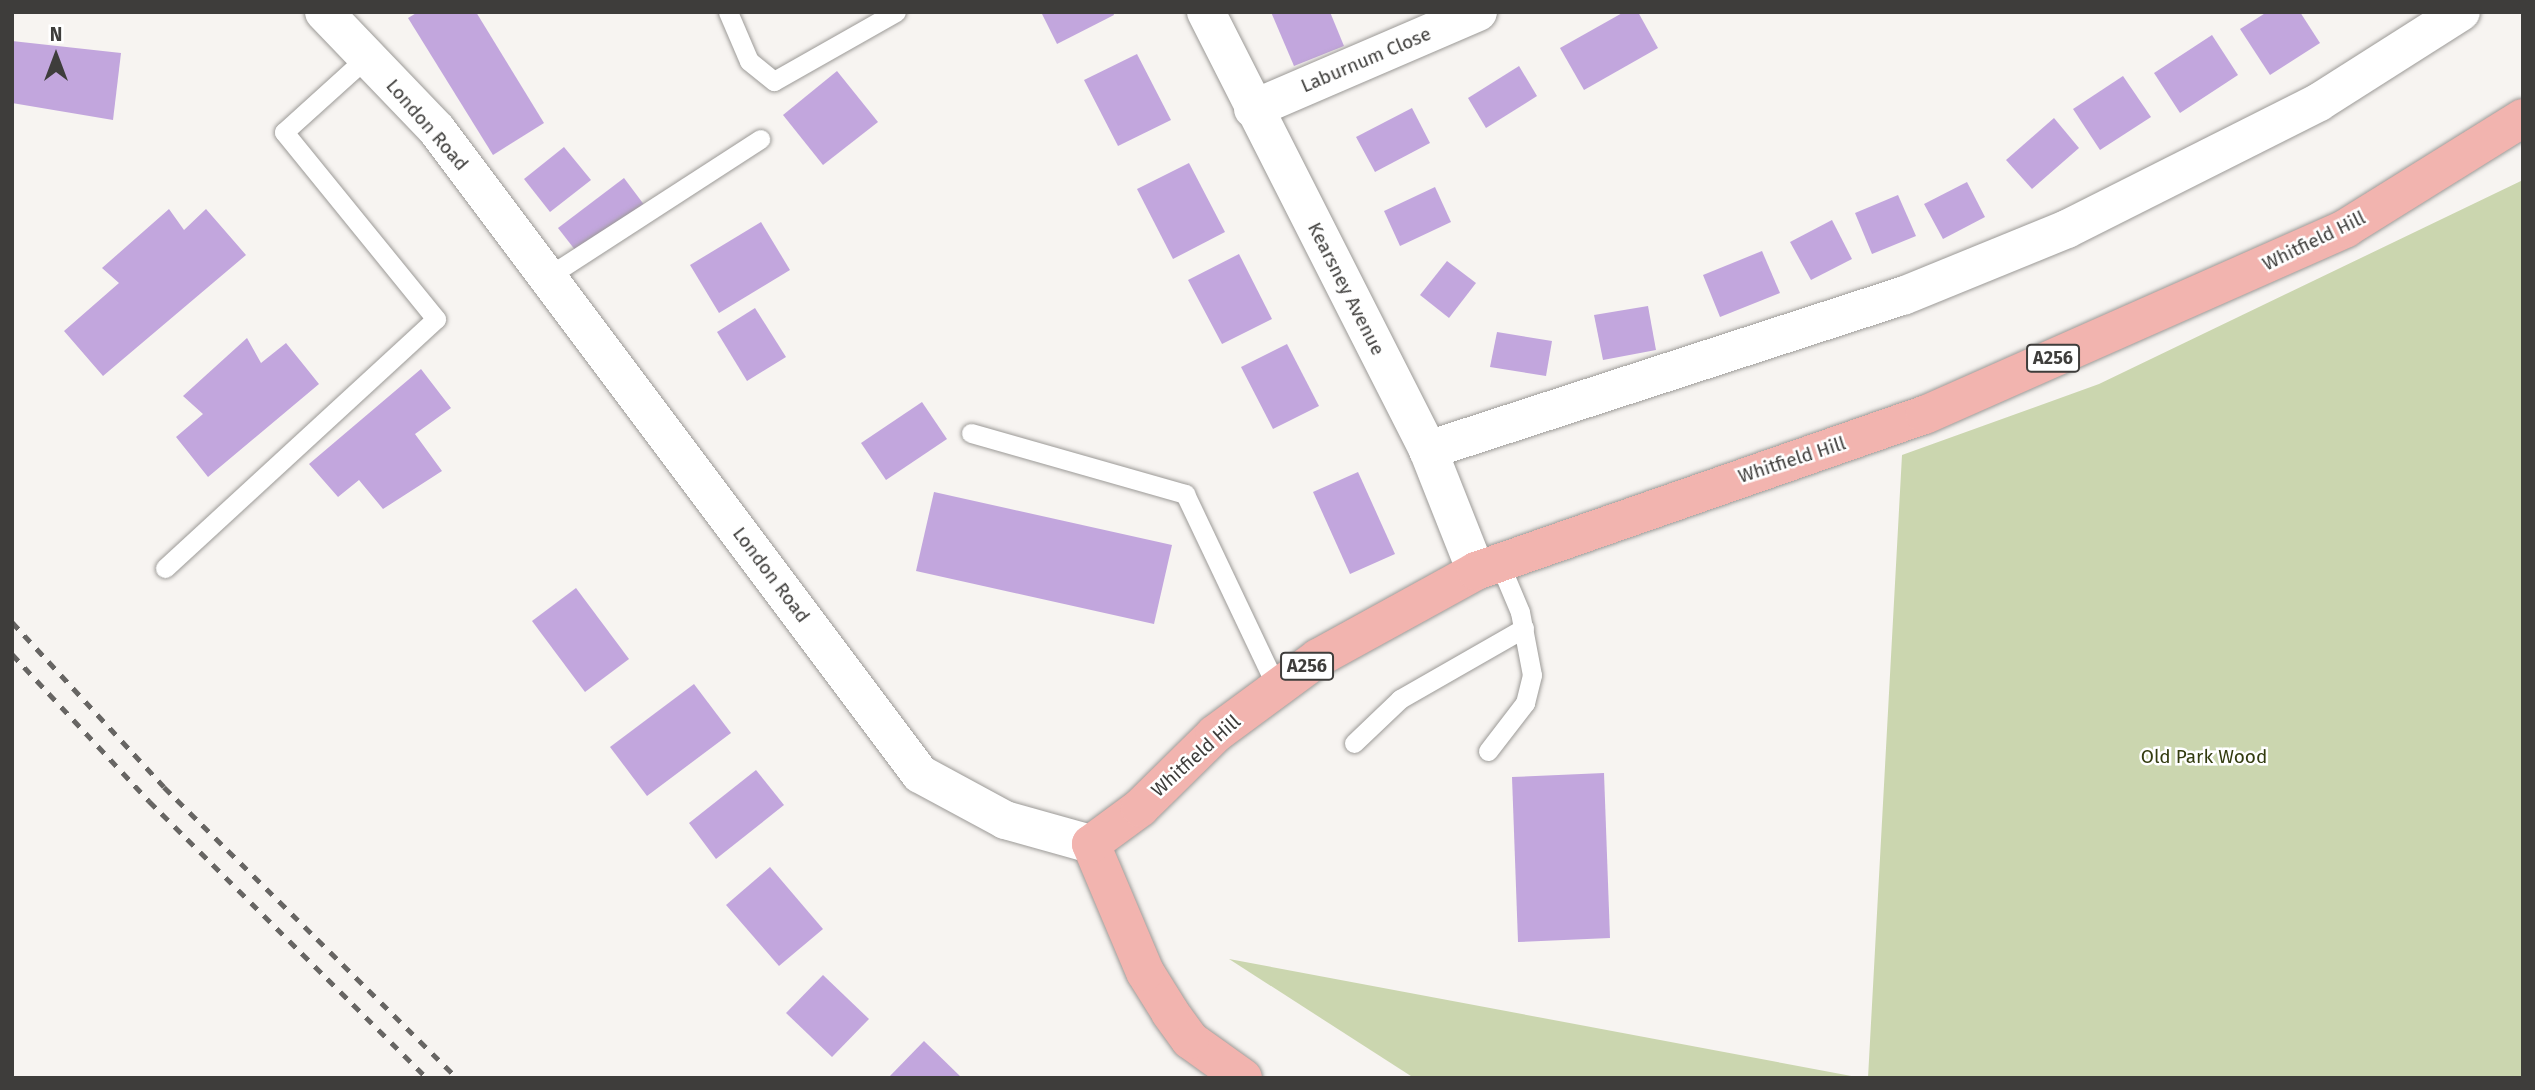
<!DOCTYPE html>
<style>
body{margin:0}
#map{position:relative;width:2535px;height:1090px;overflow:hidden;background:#f7f4f1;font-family:"Fira Sans",sans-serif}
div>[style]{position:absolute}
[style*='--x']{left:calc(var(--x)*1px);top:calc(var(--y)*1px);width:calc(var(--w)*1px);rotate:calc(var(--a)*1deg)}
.green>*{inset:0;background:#cbd6af}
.building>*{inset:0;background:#c2a6dd}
.roads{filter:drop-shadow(0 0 2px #9c9a97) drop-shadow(0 0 2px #9c9a97)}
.lane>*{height:19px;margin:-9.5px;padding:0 9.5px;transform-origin:9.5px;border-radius:9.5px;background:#fff}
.street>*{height:38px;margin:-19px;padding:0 19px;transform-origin:19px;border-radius:19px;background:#fff}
.secondary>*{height:38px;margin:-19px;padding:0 19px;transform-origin:19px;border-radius:19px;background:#fff}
.primary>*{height:38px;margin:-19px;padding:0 19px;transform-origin:19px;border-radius:19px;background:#f2b4af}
.rail>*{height:5px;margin-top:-2.5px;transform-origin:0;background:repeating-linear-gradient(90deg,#676563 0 9px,transparent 0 18px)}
span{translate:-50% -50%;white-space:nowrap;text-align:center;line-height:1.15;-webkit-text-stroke:5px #fff;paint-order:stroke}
.shield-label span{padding:2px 5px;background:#fff;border:2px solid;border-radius:5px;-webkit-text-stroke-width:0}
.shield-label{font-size:18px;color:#3e3d3b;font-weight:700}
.street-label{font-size:19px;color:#3e3d3b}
.park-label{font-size:19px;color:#333c0f}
.frame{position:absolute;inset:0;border:14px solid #3e3d3b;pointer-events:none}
.north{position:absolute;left:21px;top:21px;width:70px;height:70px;-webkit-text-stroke:5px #fff;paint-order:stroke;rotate:0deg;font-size:19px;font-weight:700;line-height:28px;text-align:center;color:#3e3d3b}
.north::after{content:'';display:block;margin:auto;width:24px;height:32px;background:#3e3d3b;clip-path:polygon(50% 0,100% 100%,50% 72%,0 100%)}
</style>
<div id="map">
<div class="green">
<i style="clip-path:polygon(2523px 180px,2523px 1078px,1868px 1078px,1902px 455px,2099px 384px)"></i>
<i style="clip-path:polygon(1229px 959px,1862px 1078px,1414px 1078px)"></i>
</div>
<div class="building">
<i style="clip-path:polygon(418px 12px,476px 12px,544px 123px,493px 155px,408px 18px)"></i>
<i style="clip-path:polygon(1041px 12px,1113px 12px,1114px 15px,1057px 44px)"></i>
<i style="clip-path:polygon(1271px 12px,1330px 12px,1344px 46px,1294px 66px)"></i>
<i style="clip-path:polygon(1624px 12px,1638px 12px,1658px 48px,1584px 90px,1560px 48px)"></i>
<i style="clip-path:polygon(2267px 12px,2300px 12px,2320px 43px,2270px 75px,2240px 29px)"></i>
<i style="clip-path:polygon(2212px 35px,2238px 75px,2180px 113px,2154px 73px)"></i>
<i style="clip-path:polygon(12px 41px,121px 53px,113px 120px,12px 103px)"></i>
<i style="clip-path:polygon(1137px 54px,1171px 120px,1118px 146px,1084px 80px)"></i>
<i style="clip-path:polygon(1519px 66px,1537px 96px,1486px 128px,1468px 98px)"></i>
<i style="clip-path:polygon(837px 71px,878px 122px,823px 165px,783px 115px)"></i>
<i style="clip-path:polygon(2123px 76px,2151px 117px,2100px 150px,2073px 109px)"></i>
<i style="clip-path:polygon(1412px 108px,1430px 143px,1375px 172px,1356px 137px)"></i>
<i style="clip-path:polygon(2054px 118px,2079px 148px,2032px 189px,2006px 160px)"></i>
<i style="clip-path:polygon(564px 147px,591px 180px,550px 212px,524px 179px)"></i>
<i style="clip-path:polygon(1189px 163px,1225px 232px,1173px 259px,1137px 189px)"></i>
<i style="clip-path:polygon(624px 178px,645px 206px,579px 255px,558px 228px)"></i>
<i style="clip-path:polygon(1967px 182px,1985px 217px,1943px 239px,1924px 204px)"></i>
<i style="clip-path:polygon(1435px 187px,1451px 222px,1400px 246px,1384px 211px)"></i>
<i style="clip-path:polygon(1898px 195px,1916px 236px,1872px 254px,1855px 213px)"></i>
<i style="clip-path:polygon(169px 209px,184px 230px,206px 209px,246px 255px,103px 376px,64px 331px,119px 283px,102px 268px)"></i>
<i style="clip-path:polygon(1832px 220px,1852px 259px,1811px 280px,1790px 242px)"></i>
<i style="clip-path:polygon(761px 222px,790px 270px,719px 313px,690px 265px)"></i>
<i style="clip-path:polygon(1762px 251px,1780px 293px,1720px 317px,1703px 275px)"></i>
<i style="clip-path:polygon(1239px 254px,1272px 319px,1222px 344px,1188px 280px)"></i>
<i style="clip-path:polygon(1447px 261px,1476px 283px,1449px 318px,1420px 295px)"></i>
<i style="clip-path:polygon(1648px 306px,1656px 350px,1603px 360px,1594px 315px)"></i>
<i style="clip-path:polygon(755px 308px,786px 357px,747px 381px,717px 332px)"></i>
<i style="clip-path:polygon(1497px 332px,1552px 341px,1546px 376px,1490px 367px)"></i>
<i style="clip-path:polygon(247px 338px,261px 363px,286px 343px,319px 384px,208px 477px,176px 437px,203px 414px,183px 396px)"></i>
<i style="clip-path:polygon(1287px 344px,1319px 406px,1273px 429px,1241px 367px)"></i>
<i style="clip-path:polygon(421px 369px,451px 408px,415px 434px,442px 471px,383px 509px,359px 480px,338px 497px,309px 464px)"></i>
<i style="clip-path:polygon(922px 402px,947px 439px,886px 480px,861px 443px)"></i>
<i style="clip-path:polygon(1358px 472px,1395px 554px,1350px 574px,1313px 492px)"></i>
<i style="clip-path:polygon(934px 492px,1172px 545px,1154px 624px,916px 571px)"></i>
<i style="clip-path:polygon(576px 588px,629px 659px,585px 692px,532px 621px)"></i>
<i style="clip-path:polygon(694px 684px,731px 733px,647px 796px,610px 747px)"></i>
<i style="clip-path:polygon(756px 770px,784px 805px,716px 859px,689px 823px)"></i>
<i style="clip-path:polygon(1604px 773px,1610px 938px,1518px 942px,1512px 777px)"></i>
<i style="clip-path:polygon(770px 867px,823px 929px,779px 966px,726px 905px)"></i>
<i style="clip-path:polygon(823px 975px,869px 1019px,832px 1057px,786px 1013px)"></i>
<i style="clip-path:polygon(924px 1041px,962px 1078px,888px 1078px)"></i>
</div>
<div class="roads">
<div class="lane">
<i style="--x:728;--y:12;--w:53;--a:66.8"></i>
<i style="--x:749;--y:61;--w:32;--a:39"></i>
<i style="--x:774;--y:81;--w:140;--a:-29.5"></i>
<i style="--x:547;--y:277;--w:254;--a:-32.9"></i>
<i style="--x:971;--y:433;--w:223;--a:15.9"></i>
<i style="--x:1185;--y:494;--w:215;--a:64.6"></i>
<i style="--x:165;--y:568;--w:368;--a:-42.6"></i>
<i style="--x:436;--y:319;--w:241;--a:-129.1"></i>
<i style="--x:284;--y:132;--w:112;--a:-42.1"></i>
<i style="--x:1354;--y:743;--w:64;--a:-43.7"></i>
<i style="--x:1400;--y:699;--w:143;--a:-29.8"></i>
<i style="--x:1488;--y:751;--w:61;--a:-52.4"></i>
<i style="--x:1525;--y:703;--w:29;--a:-76"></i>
<i style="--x:1532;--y:675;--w:64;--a:-100.8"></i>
<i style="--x:1520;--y:612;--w:54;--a:-112.8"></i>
</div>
<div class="street">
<i style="--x:1206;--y:12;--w:491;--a:63.1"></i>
<i style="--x:1428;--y:450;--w:130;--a:68.4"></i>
<i style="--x:1253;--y:109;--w:245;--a:-23.3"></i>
<i style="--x:1428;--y:450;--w:499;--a:-18"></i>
<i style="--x:1903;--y:296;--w:177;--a:-22.2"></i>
<i style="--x:2067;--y:229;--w:282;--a:-26.7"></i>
<i style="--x:2319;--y:102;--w:168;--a:-32.4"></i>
</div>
<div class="secondary">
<i style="--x:324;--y:12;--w:163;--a:46.2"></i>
<i style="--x:437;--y:130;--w:805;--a:53.13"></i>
<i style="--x:920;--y:774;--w:97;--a:28.4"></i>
<i style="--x:1005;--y:820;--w:89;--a:15.6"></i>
</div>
<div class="primary">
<i style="--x:1243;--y:1078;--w:65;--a:-144.4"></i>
<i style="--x:1190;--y:1040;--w:34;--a:-126"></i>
<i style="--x:1170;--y:1012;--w:47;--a:-122"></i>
<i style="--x:1145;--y:972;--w:139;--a:-112.9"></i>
<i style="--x:1091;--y:844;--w:61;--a:-36.3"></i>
<i style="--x:1140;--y:808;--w:105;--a:-44.6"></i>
<i style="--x:1215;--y:734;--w:128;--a:-36.4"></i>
<i style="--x:1318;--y:658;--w:180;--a:-28.8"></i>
<i style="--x:1476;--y:571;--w:475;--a:-19.2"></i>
<i style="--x:1925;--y:415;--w:461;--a:-23.9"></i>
<i style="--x:2346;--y:228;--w:208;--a:-31.9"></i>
</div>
</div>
<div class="rail">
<i style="--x:12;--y:622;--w:224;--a:47.3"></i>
<i style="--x:164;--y:787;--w:413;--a:44.8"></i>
<i style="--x:12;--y:654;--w:201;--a:47"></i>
<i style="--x:149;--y:801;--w:392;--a:44.9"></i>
</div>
<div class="shield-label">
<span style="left:2053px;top:358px">A256</span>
<span style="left:1307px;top:666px">A256</span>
</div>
<div class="street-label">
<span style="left:1366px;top:60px;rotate:-23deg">Laburnum Close</span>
<span style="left:427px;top:125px;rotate:49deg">London Road</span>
<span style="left:2314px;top:241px;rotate:-26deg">Whitfield Hill</span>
<span style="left:1346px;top:289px;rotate:63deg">Kearsney Avenue</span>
<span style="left:1792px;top:460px;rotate:-18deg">Whitfield Hill</span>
<span style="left:771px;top:575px;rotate:53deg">London Road</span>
<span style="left:1196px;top:756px;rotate:-42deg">Whitfield Hill</span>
</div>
<div class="park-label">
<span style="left:2204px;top:757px">Old Park Wood</span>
</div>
<div class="frame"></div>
<div class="north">N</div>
</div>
